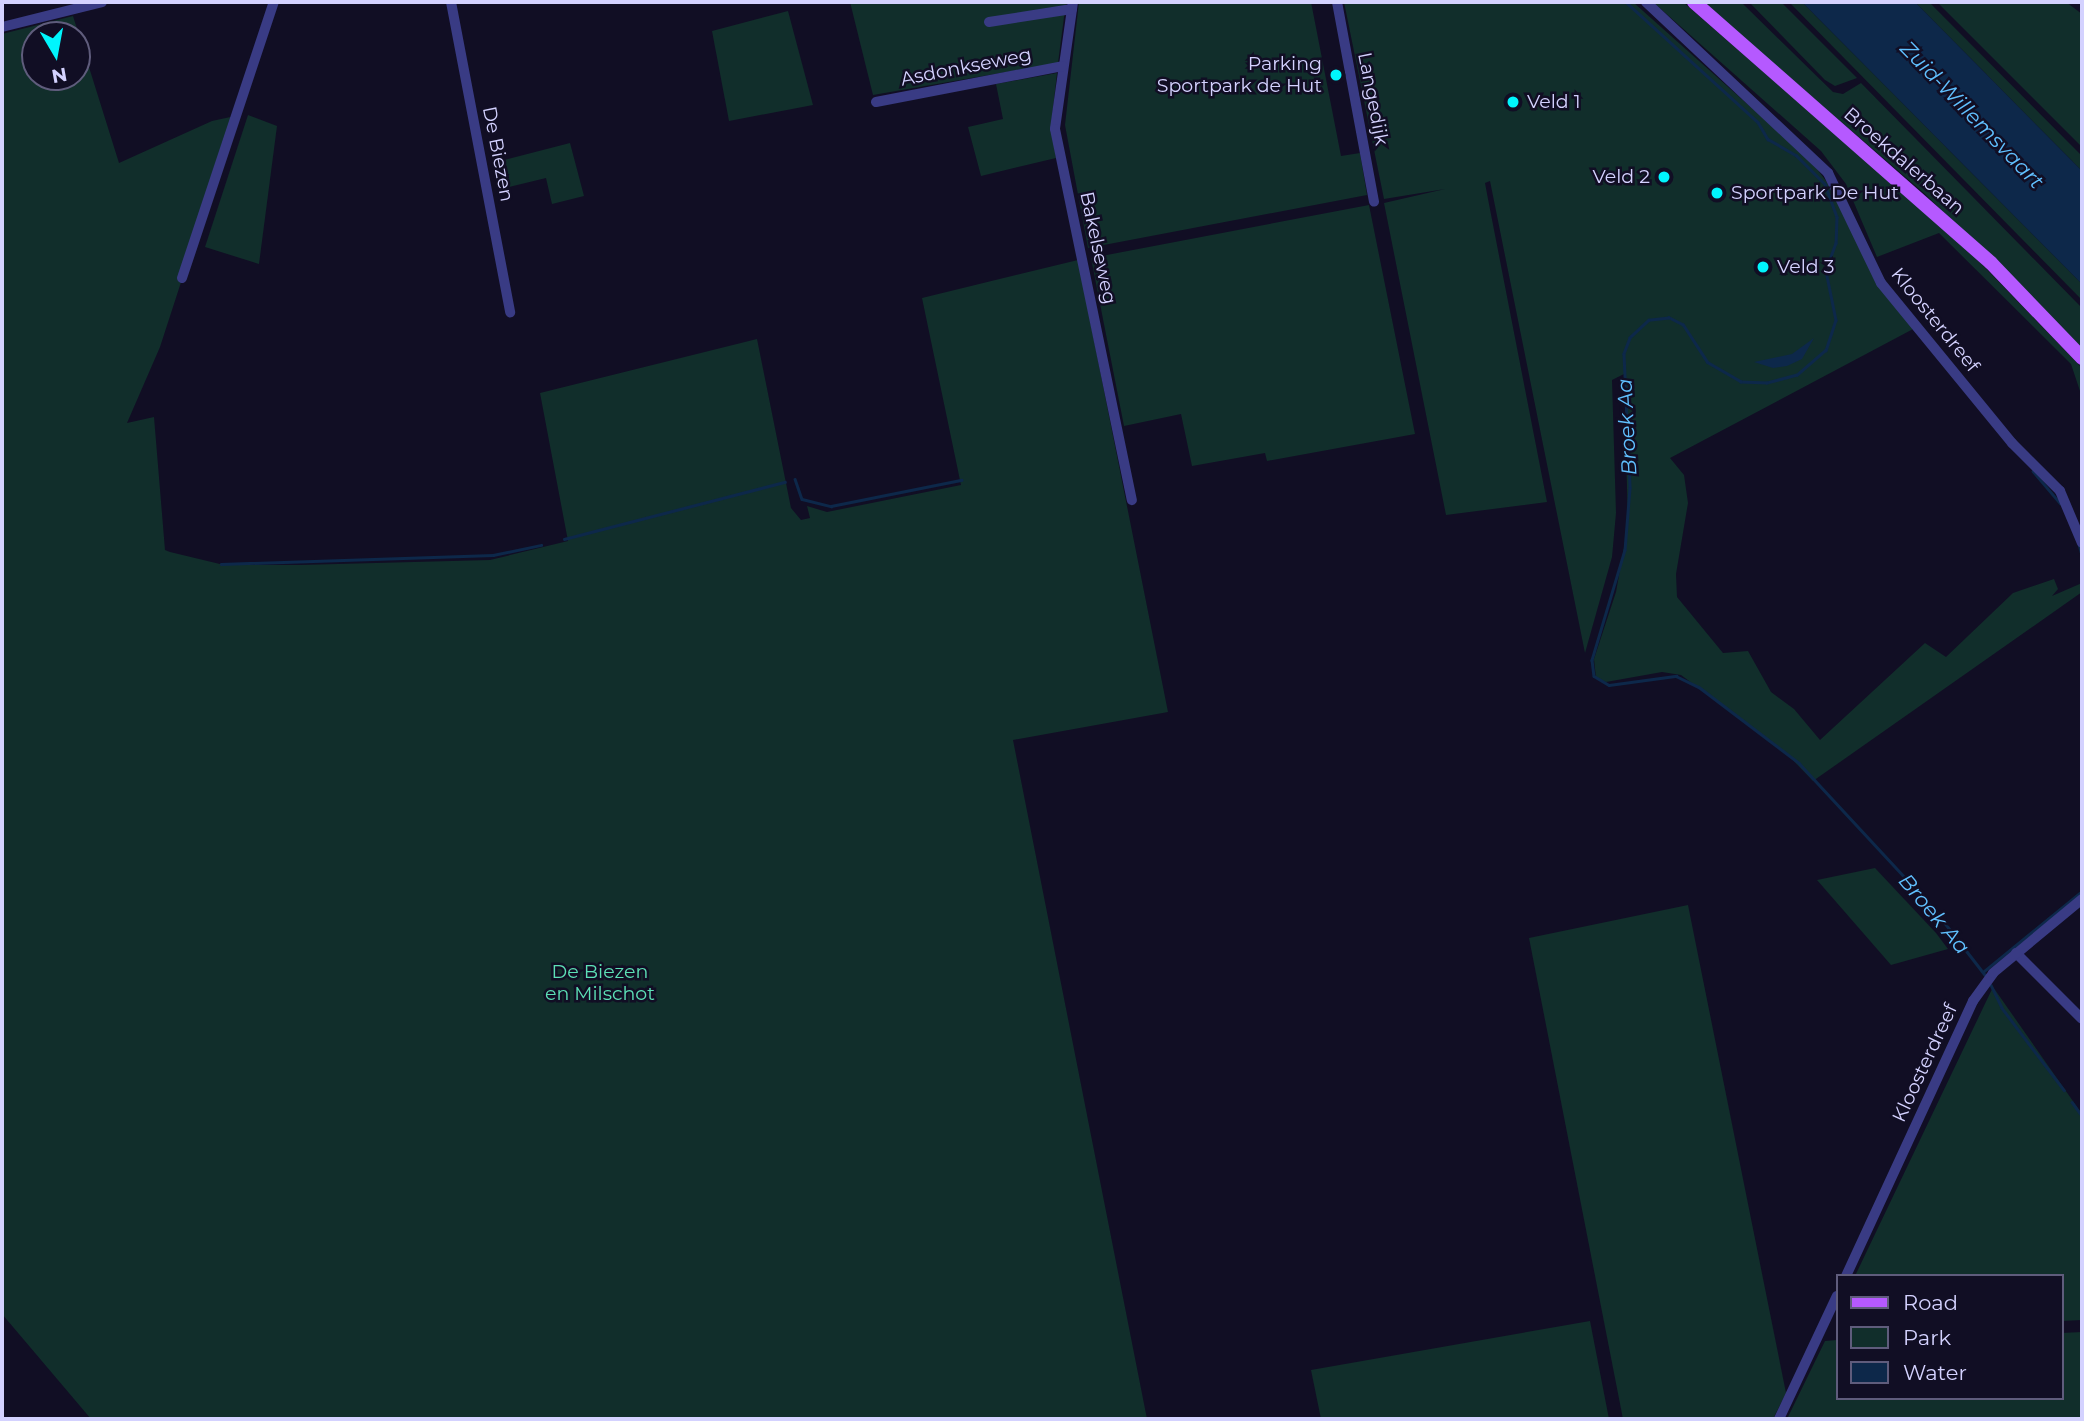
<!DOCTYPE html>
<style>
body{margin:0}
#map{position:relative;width:2084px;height:1421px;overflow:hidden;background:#110e24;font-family:Montserrat,sans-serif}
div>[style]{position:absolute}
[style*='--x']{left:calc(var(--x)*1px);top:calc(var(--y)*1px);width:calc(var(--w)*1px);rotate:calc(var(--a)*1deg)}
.green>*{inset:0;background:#112e2b}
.water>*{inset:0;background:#0d284a}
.stream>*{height:2.5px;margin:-1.25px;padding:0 1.25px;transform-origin:1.25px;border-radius:1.25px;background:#0d284a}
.street>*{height:10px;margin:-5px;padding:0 5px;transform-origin:5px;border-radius:5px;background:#393b84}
.primary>*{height:14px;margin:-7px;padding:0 7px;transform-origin:7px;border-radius:7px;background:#b559ff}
.dots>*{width:19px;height:19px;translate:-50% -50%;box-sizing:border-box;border:4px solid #110e24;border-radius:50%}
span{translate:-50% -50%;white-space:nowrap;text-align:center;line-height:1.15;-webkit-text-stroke:5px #110e24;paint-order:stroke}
.poi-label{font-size:19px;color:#d4d2ff}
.right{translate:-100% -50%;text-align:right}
.left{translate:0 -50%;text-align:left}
.street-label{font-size:19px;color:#d4d2ff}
.park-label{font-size:19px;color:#5de0b6}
.water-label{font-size:21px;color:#60c0ff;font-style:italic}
.frame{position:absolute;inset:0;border:4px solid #d4d2ff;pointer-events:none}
.legend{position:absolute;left:1836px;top:1274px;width:228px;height:126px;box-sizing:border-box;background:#110e24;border:2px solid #5f5c7c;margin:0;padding:9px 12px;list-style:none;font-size:21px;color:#d4d2ff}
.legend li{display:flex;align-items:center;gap:14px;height:35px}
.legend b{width:35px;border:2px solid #5f5c7c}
.north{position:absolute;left:21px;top:21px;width:70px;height:70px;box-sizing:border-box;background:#110e24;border:2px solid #5f5c7c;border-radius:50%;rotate:170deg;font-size:19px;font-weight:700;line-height:28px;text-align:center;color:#d4d2ff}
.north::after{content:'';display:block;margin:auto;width:24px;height:32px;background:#00f5fd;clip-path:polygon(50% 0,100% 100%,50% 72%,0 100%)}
</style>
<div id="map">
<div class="green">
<i style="clip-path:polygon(850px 2px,1066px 2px,1058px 63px,873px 95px)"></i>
<i style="clip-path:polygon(1079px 2px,1311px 2px,1341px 156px,1360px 153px,1367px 195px,1088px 248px,1065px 125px)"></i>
<i style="clip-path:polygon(1344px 2px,1633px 2px,1811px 161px,1829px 185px,1876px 281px,1915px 328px,1670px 458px,1684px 475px,1688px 503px,1676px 574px,1677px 597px,1723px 653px,1748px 651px,1771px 692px,1794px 709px,1820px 740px,1925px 643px,1946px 657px,2013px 593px,2054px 579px,2058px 589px,2052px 596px,2082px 583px,2082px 592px,1813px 781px,1786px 753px,1681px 675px,1662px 672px,1606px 682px,1596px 678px,1594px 659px,1616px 592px,1628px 525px,1624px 374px,1612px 380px,1616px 513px,1612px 557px,1585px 653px,1490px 181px,1485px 183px,1488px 199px,1547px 502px,1446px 515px,1384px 203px,1445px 189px,1384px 199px)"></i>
<i style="clip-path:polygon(1653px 2px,1683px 2px,1968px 250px,2082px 368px,2082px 397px,2071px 364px,1939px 233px,1877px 257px,1846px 184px,1821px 151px)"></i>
<i style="clip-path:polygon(1702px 2px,1741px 2px,1833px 92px,1843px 94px,1861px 83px,2082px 308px,2082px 349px,1925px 194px)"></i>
<i style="clip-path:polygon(1749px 2px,1781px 2px,1857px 78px,1835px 86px,1825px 80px)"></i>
<i style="clip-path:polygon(1789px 2px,1802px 2px,2082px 284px,2082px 300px)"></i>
<i style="clip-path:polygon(1915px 2px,1929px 2px,2082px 156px,2082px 171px)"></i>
<i style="clip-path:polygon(1937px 2px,2066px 2px,2082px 14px,2082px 147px)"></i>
<i style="clip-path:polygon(788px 11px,813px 105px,729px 121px,712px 31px)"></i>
<i style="clip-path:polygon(evenodd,73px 16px,119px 163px,212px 121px,235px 116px,160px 347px,127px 423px,154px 417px,165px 550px,170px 552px,224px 565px,300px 565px,490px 560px,568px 541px,540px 393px,757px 339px,791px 508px,801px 520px,810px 518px,807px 506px,827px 512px,961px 485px,922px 298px,1078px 260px,1168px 712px,1013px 740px,1147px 1419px,91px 1419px,2px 1314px,2px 34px,73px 16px,35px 35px,77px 35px,77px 77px,35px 77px,35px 35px)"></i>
<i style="clip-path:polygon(1057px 73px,1051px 126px,1056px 158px,981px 176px,968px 127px,1003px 119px,996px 84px)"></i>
<i style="clip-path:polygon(248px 115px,277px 126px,259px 264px,205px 247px)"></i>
<i style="clip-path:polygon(570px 143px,584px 196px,552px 204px,546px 178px,501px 189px,496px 162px)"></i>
<i style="clip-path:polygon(1369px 205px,1415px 434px,1267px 461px,1265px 453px,1192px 466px,1181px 414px,1124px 426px,1091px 258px)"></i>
<i style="clip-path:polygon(1875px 868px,1936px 933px,1948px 949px,1891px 965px,1817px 880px)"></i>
<i style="clip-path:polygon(1688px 905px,1786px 1393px,1773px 1419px,1623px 1419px,1529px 938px)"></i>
<i style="clip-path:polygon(1993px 987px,2082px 1114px,2082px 1320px,2061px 1321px,2061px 1276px,1855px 1276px)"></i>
<i style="clip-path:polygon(1590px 1321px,1609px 1419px,1321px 1419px,1311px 1370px)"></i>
<i style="clip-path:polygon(2082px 1332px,2082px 1419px,1787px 1419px,1825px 1341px,1837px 1340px,1837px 1398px,2061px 1398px,2061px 1333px)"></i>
</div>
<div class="water">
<i style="clip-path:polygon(1802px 2px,1915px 2px,2082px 171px,2082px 284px)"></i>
<i style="clip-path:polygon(1814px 338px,1802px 359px,1787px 366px,1773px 368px,1754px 362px,1792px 354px)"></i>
</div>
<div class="stream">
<i style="--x:1626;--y:2;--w:178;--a:42.3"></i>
<i style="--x:1758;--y:122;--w:20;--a:60"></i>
<i style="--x:1768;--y:139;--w:32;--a:30"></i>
<i style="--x:1796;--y:155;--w:41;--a:45"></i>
<i style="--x:1825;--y:184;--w:35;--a:70"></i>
<i style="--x:1837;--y:217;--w:26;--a:92"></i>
<i style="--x:1836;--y:243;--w:30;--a:110"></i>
<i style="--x:1826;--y:271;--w:50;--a:78.5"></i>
<i style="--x:1836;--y:320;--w:32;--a:108"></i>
<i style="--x:1826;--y:350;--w:38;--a:139"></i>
<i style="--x:1797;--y:375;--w:31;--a:165"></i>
<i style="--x:1767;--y:383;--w:26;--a:-178"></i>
<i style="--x:1741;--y:382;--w:39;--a:-150"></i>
<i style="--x:1707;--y:362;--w:44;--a:-123"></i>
<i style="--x:1683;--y:325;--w:16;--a:-153"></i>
<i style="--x:1669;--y:318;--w:20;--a:174"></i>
<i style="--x:1649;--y:320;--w:26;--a:137"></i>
<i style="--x:1630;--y:338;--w:17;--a:111"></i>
<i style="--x:1624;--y:354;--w:134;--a:87.4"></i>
<i style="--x:1630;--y:488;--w:62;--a:94.6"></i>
<i style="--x:1625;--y:550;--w:115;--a:106.7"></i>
<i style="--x:1592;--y:660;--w:16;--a:83"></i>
<i style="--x:1594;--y:676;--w:17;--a:31"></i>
<i style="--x:1609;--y:685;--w:68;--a:-7.7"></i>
<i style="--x:1676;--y:676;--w:25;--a:26"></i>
<i style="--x:1699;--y:687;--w:126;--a:37.2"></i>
<i style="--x:1799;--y:763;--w:199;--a:47.2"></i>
<i style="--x:1934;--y:909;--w:85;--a:52.2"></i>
<i style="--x:2033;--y:471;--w:42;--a:49.8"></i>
<i style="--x:795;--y:479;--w:21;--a:71"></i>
<i style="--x:802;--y:499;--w:30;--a:14"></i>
<i style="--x:831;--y:506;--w:133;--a:-11.3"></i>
<i style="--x:564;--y:539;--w:228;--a:-14.5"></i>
<i style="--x:2079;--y:544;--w:11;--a:75"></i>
<i style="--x:221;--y:564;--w:272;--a:-1.9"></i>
<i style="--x:493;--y:555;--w:49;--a:-11.8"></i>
<i style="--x:1983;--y:972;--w:128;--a:-39.3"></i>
<i style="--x:1991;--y:985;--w:25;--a:64"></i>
<i style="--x:2002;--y:1008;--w:103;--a:52.9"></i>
<i style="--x:2072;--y:1102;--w:17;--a:54"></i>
</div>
<div class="street">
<i style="--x:451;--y:2;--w:316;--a:79.2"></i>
<i style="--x:1073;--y:2;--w:128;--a:98.1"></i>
<i style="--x:1055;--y:129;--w:379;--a:78.3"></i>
<i style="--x:1337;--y:2;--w:203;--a:79.5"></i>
<i style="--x:1646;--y:2;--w:250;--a:43.2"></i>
<i style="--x:1828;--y:173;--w:122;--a:64.3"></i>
<i style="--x:1881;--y:283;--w:207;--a:50.7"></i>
<i style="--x:2012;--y:443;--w:68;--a:45"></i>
<i style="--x:2060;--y:491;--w:56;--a:67.1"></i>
<i style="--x:989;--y:22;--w:84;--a:-8.9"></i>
<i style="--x:2;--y:27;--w:103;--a:-14"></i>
<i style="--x:876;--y:102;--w:190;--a:-10.9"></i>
<i style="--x:182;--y:278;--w:291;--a:-71.6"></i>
<i style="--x:2016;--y:953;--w:93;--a:45"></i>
<i style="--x:1846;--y:1276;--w:303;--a:-65.2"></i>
<i style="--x:1973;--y:1001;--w:34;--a:-54"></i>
<i style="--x:1993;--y:973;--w:116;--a:-39.7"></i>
<i style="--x:1779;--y:1419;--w:136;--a:-64.8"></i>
</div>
<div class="primary">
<i style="--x:1694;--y:2;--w:395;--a:41.3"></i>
<i style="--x:1991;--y:263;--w:132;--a:46.2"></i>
</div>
<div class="dots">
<i style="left:1336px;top:75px;background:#00f5fd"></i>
<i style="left:1513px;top:102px;background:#00f5fd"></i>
<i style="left:1664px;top:177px;background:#00f5fd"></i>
<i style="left:1717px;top:193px;background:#00f5fd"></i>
<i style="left:1763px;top:267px;background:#00f5fd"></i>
</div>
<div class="poi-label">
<span class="right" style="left:1322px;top:75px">Parking<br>Sportpark de Hut</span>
<span class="left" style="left:1527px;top:102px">Veld 1</span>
<span class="right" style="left:1650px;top:177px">Veld 2</span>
<span class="left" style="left:1731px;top:193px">Sportpark De Hut</span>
<span class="left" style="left:1777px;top:267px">Veld 3</span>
</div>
<div class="street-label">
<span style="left:966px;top:67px;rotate:-11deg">Asdonkseweg</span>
<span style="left:1373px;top:99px;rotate:79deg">Langedijk</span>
<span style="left:498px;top:154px;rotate:79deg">De Biezen</span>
<span style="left:1904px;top:161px;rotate:41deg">Broekdalerbaan</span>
<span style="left:1098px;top:248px;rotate:78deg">Bakelseweg</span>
<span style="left:1935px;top:320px;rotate:51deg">Kloosterdreef</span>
<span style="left:1925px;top:1063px;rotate:-65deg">Kloosterdreef</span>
</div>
<div class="park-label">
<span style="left:600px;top:983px">De Biezen<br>en Milschot</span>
</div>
<div class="water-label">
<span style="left:1972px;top:115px;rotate:46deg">Zuid-Willemsvaart</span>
<span style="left:1627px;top:427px;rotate:-93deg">Broek Aa</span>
<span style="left:1934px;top:914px;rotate:50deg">Broek Aa</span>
</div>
<div class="frame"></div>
<ul class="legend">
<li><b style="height:9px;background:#b559ff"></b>Road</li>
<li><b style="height:19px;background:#112e2b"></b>Park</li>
<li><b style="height:19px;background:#0d284a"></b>Water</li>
</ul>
<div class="north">N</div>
</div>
